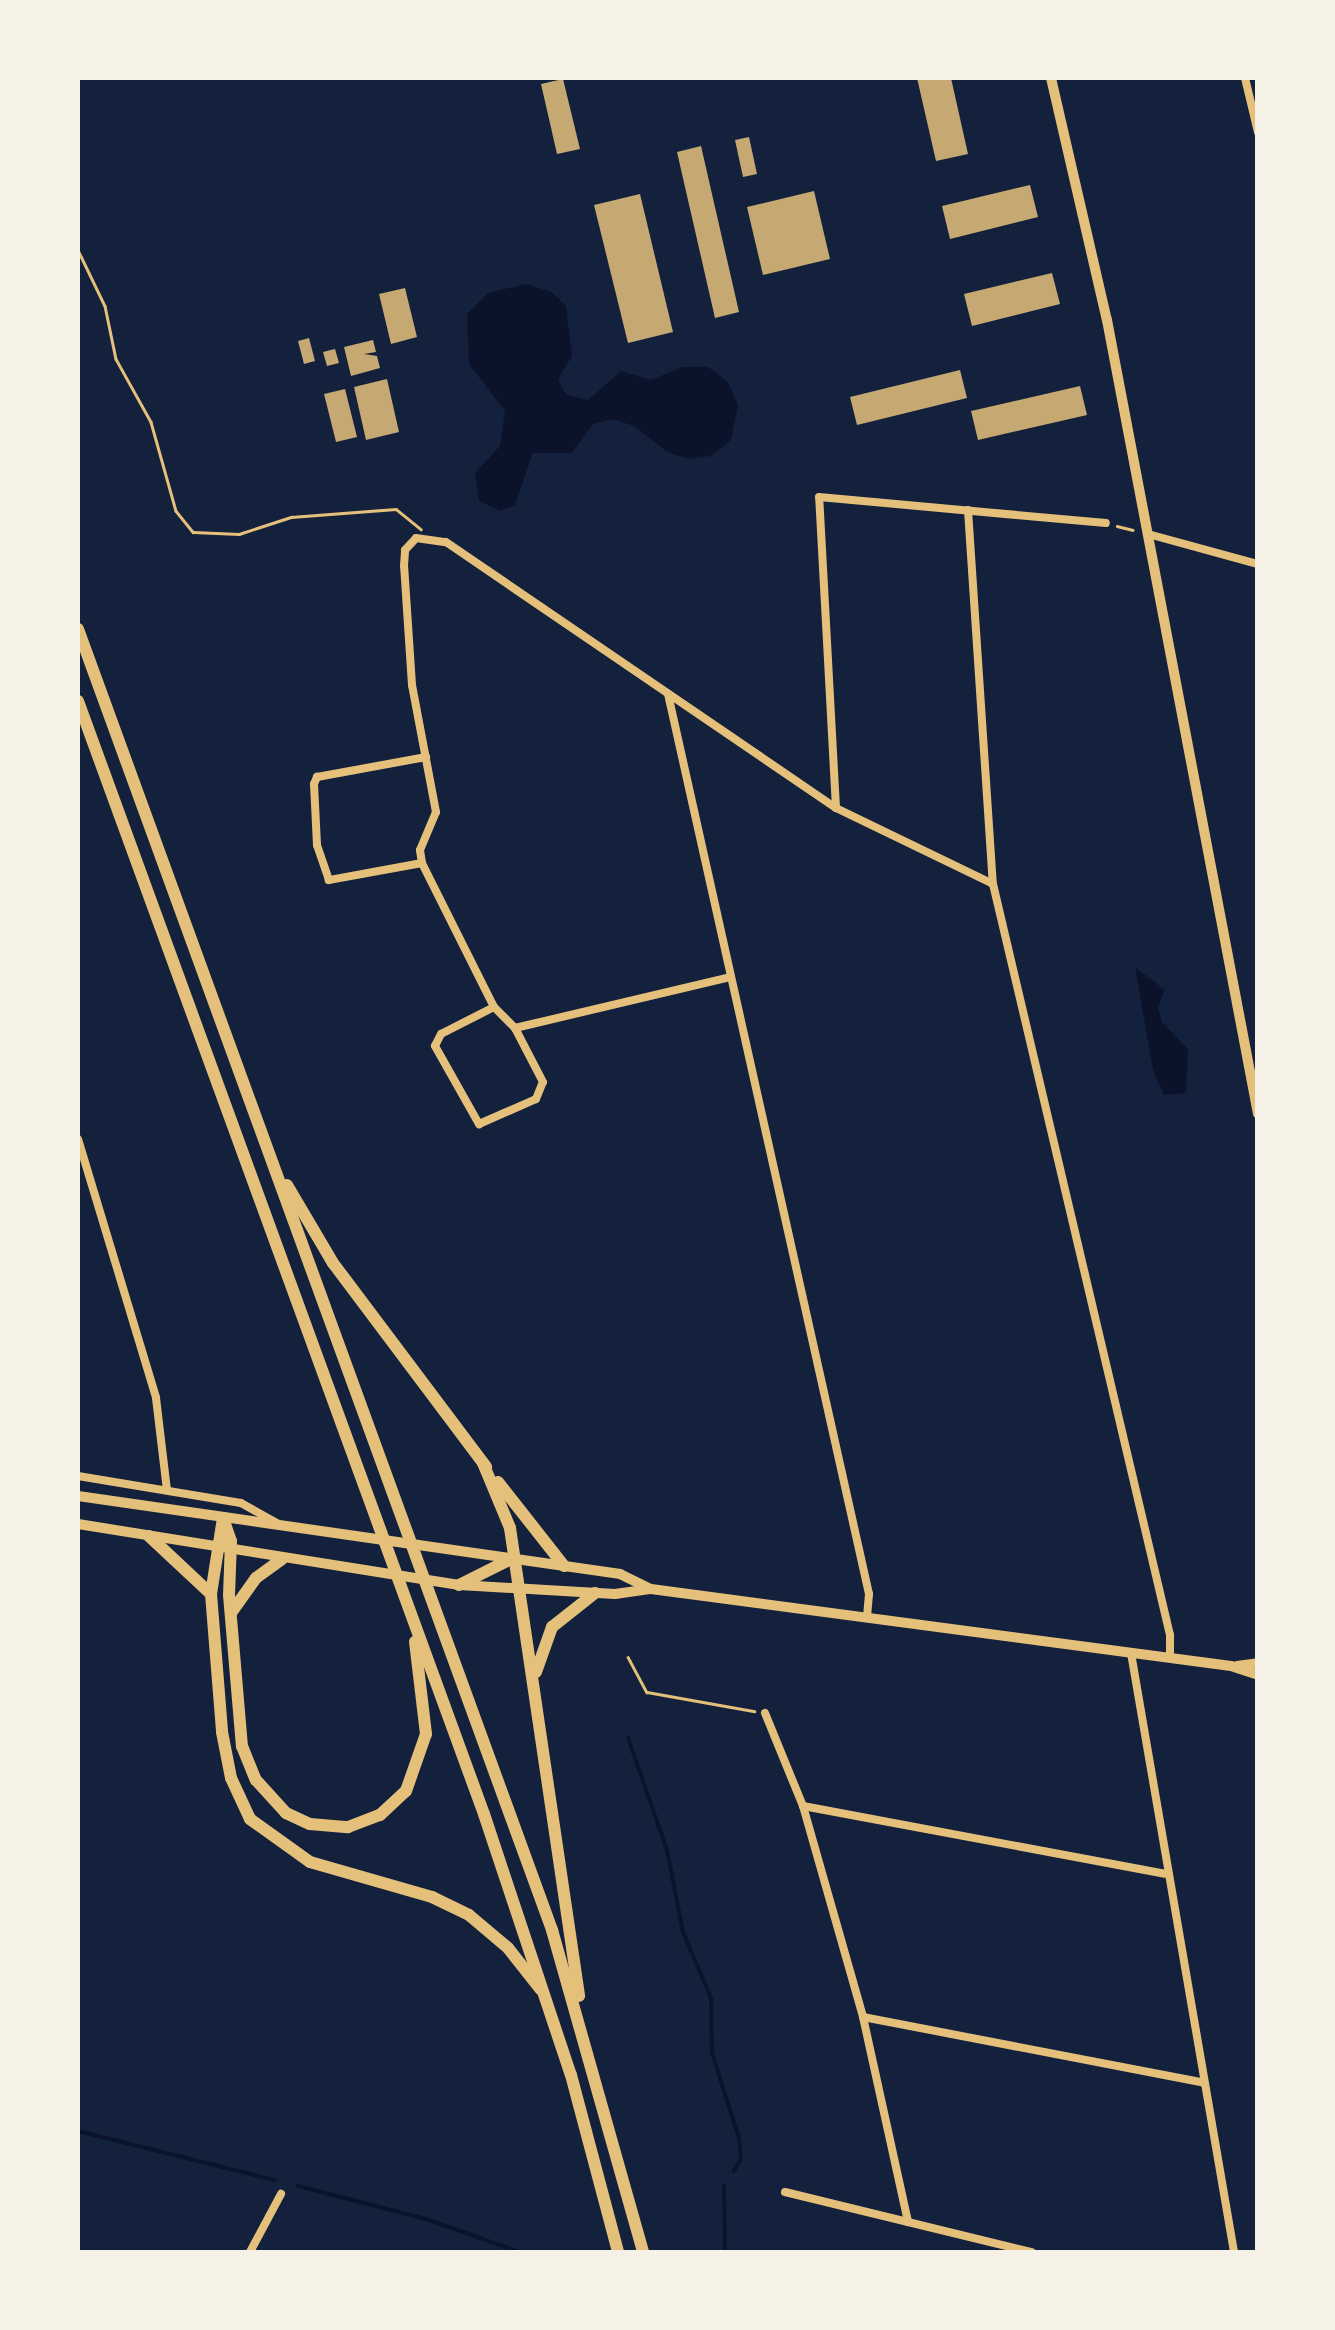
<!DOCTYPE html>
<style>
body{margin:0}
#map{position:relative;width:1335px;height:2330px;overflow:hidden;background:#14213d;font-family:Spectral,serif}
div>[style]{position:absolute}
[style*='--x']{left:calc(var(--x)*1px);top:calc(var(--y)*1px);width:calc(var(--w)*1px);rotate:calc(var(--a)*1deg)}
.water>*{inset:0;background:#0b132b}
.stream>*{height:4px;margin:-2px;padding:0 2px;transform-origin:2px;border-radius:2px;background:#0b132b}
.building>*{inset:0;background:#c6a872}
.path>*{height:2.5px;margin:-1.25px;padding:0 1.25px;transform-origin:1.25px;border-radius:1.25px;background:#e5c07b}
.minor>*{height:8px;margin:-4px;padding:0 4px;transform-origin:4px;border-radius:4px;background:#e5c07b}
.secondary>*{height:10px;margin:-5px;padding:0 5px;transform-origin:5px;border-radius:5px;background:#e5c07b}
.motorway>*{height:12px;margin:-6px;padding:0 6px;transform-origin:6px;border-radius:6px;background:#e5c07b}
span{translate:-50% -50%;white-space:nowrap;text-align:center;line-height:1.15;-webkit-text-stroke:9px #f6f1e7;paint-order:stroke}
.frame{position:absolute;inset:0;border:80px solid #f6f1e7;pointer-events:none}
</style>
<div id="map">
<div class="water">
<i style="clip-path:polygon(526px 284px,552px 292px,566px 306px,572px 356px,558px 379px,566px 395px,588px 400px,621px 371px,651px 380px,682px 367px,708px 367px,728px 382px,738px 405px,731px 440px,711px 456px,688px 459px,667px 452px,634px 426px,613px 419px,593px 424px,572px 453px,533px 453px,515px 505px,500px 511px,479px 501px,475px 473px,500px 446px,505px 411px,469px 364px,467px 314px,488px 293px)"></i>
<i style="clip-path:polygon(1135px 967px,1165px 990px,1158px 1007px,1162px 1022px,1188px 1049px,1186px 1093px,1164px 1095px,1153px 1070px)"></i>
</div>
<div class="stream">
<i style="--x:628;--y:1738;--w:119;--a:70.8"></i>
<i style="--x:667;--y:1850;--w:84;--a:79"></i>
<i style="--x:683;--y:1932;--w:72;--a:67"></i>
<i style="--x:711;--y:1998;--w:55;--a:89"></i>
<i style="--x:712;--y:2053;--w:89;--a:72.4"></i>
<i style="--x:739;--y:2138;--w:21;--a:85"></i>
<i style="--x:741;--y:2159;--w:14;--a:120"></i>
<i style="--x:78;--y:2131;--w:203;--a:14"></i>
<i style="--x:724;--y:2185;--w:67;--a:89.1"></i>
<i style="--x:298;--y:2186;--w:135;--a:14.5"></i>
<i style="--x:429;--y:2220;--w:96;--a:19.4"></i>
</div>
<div class="building">
<i style="clip-path:polygon(917px 78px,951px 78px,968px 154px,936px 161px)"></i>
<i style="clip-path:polygon(563px 79px,580px 149px,557px 154px,541px 84px)"></i>
<i style="clip-path:polygon(749px 137px,757px 174px,743px 177px,735px 140px)"></i>
<i style="clip-path:polygon(701px 146px,739px 312px,715px 318px,677px 152px)"></i>
<i style="clip-path:polygon(1030px 185px,1038px 217px,950px 239px,942px 206px)"></i>
<i style="clip-path:polygon(814px 191px,830px 259px,763px 275px,747px 207px)"></i>
<i style="clip-path:polygon(640px 194px,673px 332px,628px 343px,594px 205px)"></i>
<i style="clip-path:polygon(1052px 273px,1060px 304px,972px 326px,964px 294px)"></i>
<i style="clip-path:polygon(405px 288px,417px 337px,391px 344px,379px 294px)"></i>
<i style="clip-path:polygon(309px 338px,315px 361px,304px 364px,298px 341px)"></i>
<i style="clip-path:polygon(373px 340px,376px 352px,364px 354px,377px 356px,380px 368px,351px 376px,344px 347px)"></i>
<i style="clip-path:polygon(335px 349px,339px 363px,327px 366px,323px 352px)"></i>
<i style="clip-path:polygon(960px 370px,967px 398px,857px 425px,850px 397px)"></i>
<i style="clip-path:polygon(387px 379px,399px 432px,366px 440px,354px 387px)"></i>
<i style="clip-path:polygon(1080px 386px,1087px 415px,978px 440px,971px 411px)"></i>
<i style="clip-path:polygon(345px 389px,357px 437px,336px 442px,324px 394px)"></i>
</div>
<div class="path">
<i style="--x:78;--y:250;--w:62;--a:64.3"></i>
<i style="--x:105;--y:306;--w:54;--a:78.3"></i>
<i style="--x:116;--y:359;--w:72;--a:60.9"></i>
<i style="--x:151;--y:422;--w:92;--a:74.3"></i>
<i style="--x:176;--y:511;--w:27;--a:51"></i>
<i style="--x:193;--y:532;--w:46;--a:2.5"></i>
<i style="--x:239;--y:534;--w:55;--a:-18.1"></i>
<i style="--x:291;--y:517;--w:105;--a:-4.4"></i>
<i style="--x:396;--y:509;--w:32;--a:39"></i>
<i style="--x:1117;--y:526;--w:16;--a:14"></i>
<i style="--x:628;--y:1657;--w:40;--a:62"></i>
<i style="--x:647;--y:1692;--w:109;--a:10.1"></i>
</div>
<div class="minor">
<i style="--x:1245;--y:78;--w:56;--a:76.5"></i>
<i style="--x:968;--y:510;--w:375;--a:86.2"></i>
<i style="--x:993;--y:884;--w:772;--a:76.74"></i>
<i style="--x:1170;--y:1635;--w:23;--a:90"></i>
<i style="--x:1148;--y:534;--w:114;--a:15.3"></i>
<i style="--x:668;--y:694;--w:922;--a:77.41"></i>
<i style="--x:869;--y:1594;--w:24;--a:95"></i>
<i style="--x:836;--y:808;--w:311;--a:-93.1"></i>
<i style="--x:819;--y:497;--w:288;--a:5.2"></i>
<i style="--x:422;--y:863;--w:95;--a:169.6"></i>
<i style="--x:329;--y:880;--w:37;--a:-109"></i>
<i style="--x:317;--y:845;--w:61;--a:-92.8"></i>
<i style="--x:314;--y:784;--w:8;--a:-67"></i>
<i style="--x:317;--y:777;--w:111;--a:-10.4"></i>
<i style="--x:494;--y:1007;--w:59;--a:153"></i>
<i style="--x:441;--y:1034;--w:13;--a:117"></i>
<i style="--x:435;--y:1046;--w:90;--a:60.6"></i>
<i style="--x:479;--y:1124;--w:62;--a:-23.7"></i>
<i style="--x:536;--y:1099;--w:18;--a:-68"></i>
<i style="--x:543;--y:1082;--w:61;--a:-117.4"></i>
<i style="--x:515;--y:1028;--w:30;--a:-135"></i>
<i style="--x:494;--y:1007;--w:161;--a:-116.6"></i>
<i style="--x:422;--y:863;--w:13;--a:-99"></i>
<i style="--x:420;--y:850;--w:41;--a:-67.2"></i>
<i style="--x:436;--y:812;--w:129;--a:-100.7"></i>
<i style="--x:412;--y:685;--w:119;--a:-93.8"></i>
<i style="--x:404;--y:566;--w:16;--a:-86"></i>
<i style="--x:405;--y:550;--w:16;--a:-47"></i>
<i style="--x:416;--y:538;--w:30;--a:8"></i>
<i style="--x:446;--y:542;--w:472;--a:34.3"></i>
<i style="--x:836;--y:808;--w:174;--a:25.8"></i>
<i style="--x:515;--y:1028;--w:221;--a:-13.3"></i>
<i style="--x:78;--y:1139;--w:270;--a:73.2"></i>
<i style="--x:156;--y:1398;--w:93;--a:83.2"></i>
<i style="--x:78;--y:1476;--w:165;--a:9.4"></i>
<i style="--x:241;--y:1503;--w:41;--a:29.1"></i>
<i style="--x:1131;--y:1653;--w:608;--a:80.24"></i>
<i style="--x:765;--y:1713;--w:100;--a:67.8"></i>
<i style="--x:803;--y:1806;--w:219;--a:74.1"></i>
<i style="--x:863;--y:2017;--w:210;--a:77.6"></i>
<i style="--x:803;--y:1806;--w:368;--a:10.6"></i>
<i style="--x:863;--y:2017;--w:345;--a:10.9"></i>
<i style="--x:785;--y:2192;--w:254;--a:13.7"></i>
<i style="--x:250;--y:2252;--w:66;--a:-61.9"></i>
</div>
<div class="secondary">
<i style="--x:1051;--y:78;--w:248;--a:77"></i>
<i style="--x:1107;--y:320;--w:808;--a:79.23"></i>
<i style="--x:78;--y:1496;--w:548;--a:8.19"></i>
<i style="--x:620;--y:1574;--w:34;--a:26"></i>
<i style="--x:651;--y:1589;--w:585;--a:7.56"></i>
<i style="--x:1231;--y:1666;--w:28;--a:18"></i>
<i style="--x:78;--y:1524;--w:386;--a:9.1"></i>
<i style="--x:459;--y:1585;--w:156;--a:3.3"></i>
<i style="--x:615;--y:1594;--w:35;--a:-8"></i>
<i style="--x:1237;--y:1666;--w:21;--a:-8"></i>
</div>
<div class="motorway">
<i style="--x:78;--y:629;--w:1385;--a:69.98"></i>
<i style="--x:552;--y:1930;--w:335;--a:74.2"></i>
<i style="--x:78;--y:701;--w:1185;--a:69.96"></i>
<i style="--x:484;--y:1814;--w:275;--a:71.6"></i>
<i style="--x:571;--y:2075;--w:183;--a:75.1"></i>
<i style="--x:287;--y:1185;--w:91;--a:59.5"></i>
<i style="--x:333;--y:1263;--w:255;--a:53.1"></i>
<i style="--x:483;--y:1463;--w:70;--a:67.4"></i>
<i style="--x:510;--y:1528;--w:473;--a:81.6"></i>
<i style="--x:498;--y:1482;--w:107;--a:51.8"></i>
<i style="--x:223;--y:1518;--w:77;--a:99"></i>
<i style="--x:211;--y:1594;--w:138;--a:85.4"></i>
<i style="--x:222;--y:1732;--w:47;--a:78.9"></i>
<i style="--x:231;--y:1778;--w:45;--a:65.1"></i>
<i style="--x:250;--y:1819;--w:74;--a:35.6"></i>
<i style="--x:310;--y:1862;--w:127;--a:16"></i>
<i style="--x:432;--y:1897;--w:41;--a:25.9"></i>
<i style="--x:469;--y:1915;--w:51;--a:40.2"></i>
<i style="--x:508;--y:1948;--w:53;--a:51.8"></i>
<i style="--x:223;--y:1518;--w:24;--a:71"></i>
<i style="--x:231;--y:1541;--w:54;--a:92.1"></i>
<i style="--x:229;--y:1595;--w:152;--a:85.1"></i>
<i style="--x:242;--y:1746;--w:37;--a:68"></i>
<i style="--x:256;--y:1780;--w:45;--a:47.7"></i>
<i style="--x:286;--y:1813;--w:26;--a:25"></i>
<i style="--x:310;--y:1824;--w:38;--a:5"></i>
<i style="--x:348;--y:1827;--w:34;--a:-21"></i>
<i style="--x:380;--y:1815;--w:35;--a:-43"></i>
<i style="--x:406;--y:1791;--w:60;--a:-70.7"></i>
<i style="--x:426;--y:1734;--w:93;--a:-96.8"></i>
<i style="--x:149;--y:1536;--w:85;--a:43.1"></i>
<i style="--x:459;--y:1585;--w:58;--a:-26.6"></i>
<i style="--x:231;--y:1613;--w:43;--a:-54.5"></i>
<i style="--x:256;--y:1578;--w:32;--a:-36"></i>
<i style="--x:536;--y:1672;--w:48;--a:-70.4"></i>
<i style="--x:552;--y:1627;--w:55;--a:-38.3"></i>
</div>
<div class="frame"></div>
</div>
